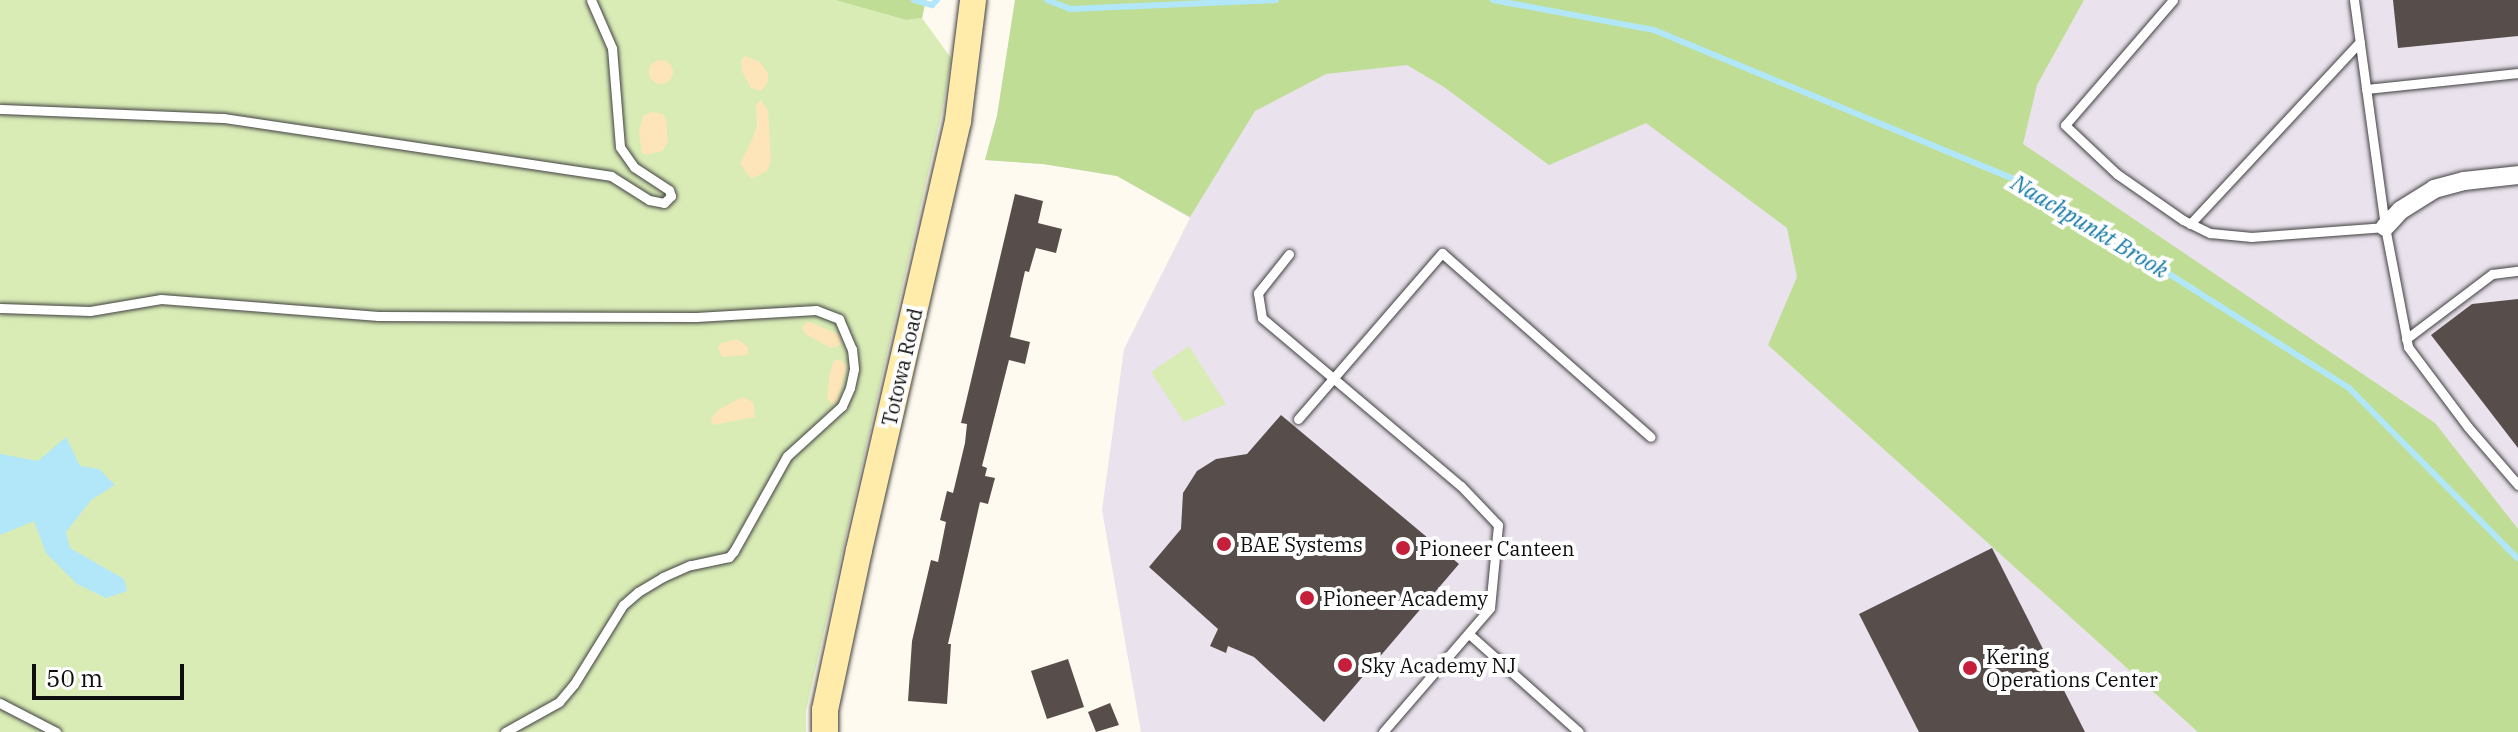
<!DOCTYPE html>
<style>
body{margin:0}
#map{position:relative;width:2518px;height:732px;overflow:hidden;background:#fffaef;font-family:"IBM Plex Serif",serif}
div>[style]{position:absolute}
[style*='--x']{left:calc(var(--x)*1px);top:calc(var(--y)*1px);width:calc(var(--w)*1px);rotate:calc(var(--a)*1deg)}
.industrial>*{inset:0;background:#eae2ed}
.green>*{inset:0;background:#d9ecb6}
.forest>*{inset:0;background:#bfdd95}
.sand>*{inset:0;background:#fde5b9}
.round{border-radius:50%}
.water>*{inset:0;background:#b1e7f9}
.stream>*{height:6px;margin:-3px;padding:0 3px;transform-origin:3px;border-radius:3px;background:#b1e7f9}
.building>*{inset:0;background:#574d4a}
.roads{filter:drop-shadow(0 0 2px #414141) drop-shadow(0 0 2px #414141)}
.service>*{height:9px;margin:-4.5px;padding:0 4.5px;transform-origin:4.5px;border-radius:4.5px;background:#fff}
.minor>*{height:18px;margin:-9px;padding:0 9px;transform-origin:9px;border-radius:9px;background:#fff}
.secondary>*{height:26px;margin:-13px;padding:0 13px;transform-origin:13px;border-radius:13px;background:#ffebaa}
.dots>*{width:22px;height:22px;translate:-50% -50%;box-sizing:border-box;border:4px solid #fff;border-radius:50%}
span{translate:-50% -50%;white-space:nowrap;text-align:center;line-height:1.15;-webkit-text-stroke:8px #fff;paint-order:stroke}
.street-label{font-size:20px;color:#0e0e0e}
.poi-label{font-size:20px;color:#0e0e0e}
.left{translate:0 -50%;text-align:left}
.water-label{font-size:22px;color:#1178a6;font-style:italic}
.scale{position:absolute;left:32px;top:664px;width:152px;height:36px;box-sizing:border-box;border:4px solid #0e0e0e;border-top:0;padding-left:10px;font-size:24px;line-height:28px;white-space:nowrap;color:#0e0e0e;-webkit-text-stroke:6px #fff;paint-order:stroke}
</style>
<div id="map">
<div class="industrial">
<i style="clip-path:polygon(1015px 0,2518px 0,2518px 732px,1141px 732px,1102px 510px,1124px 349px,1190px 218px,1117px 176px,1043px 164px,985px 160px,997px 116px)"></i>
</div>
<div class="green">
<i style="clip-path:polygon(0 0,835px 0,906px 20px,922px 18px,951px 58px,942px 112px,806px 711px,806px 732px,0 732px)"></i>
<i style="clip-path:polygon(1189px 346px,1226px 404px,1184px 422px,1151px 372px)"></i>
</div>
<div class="forest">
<i style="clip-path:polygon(835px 0,926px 0,922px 18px,906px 20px)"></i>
<i style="clip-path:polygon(1015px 0,2084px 0,2037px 85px,2023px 144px,2435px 423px,2518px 529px,2518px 732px,2198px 732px,1768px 345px,1797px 277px,1787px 228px,1646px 123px,1549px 165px,1444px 87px,1407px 65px,1326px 74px,1255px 111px,1190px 217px,1117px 176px,1043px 164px,985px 160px,997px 116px)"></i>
</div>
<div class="sand">
<i style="clip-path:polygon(745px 56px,760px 62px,768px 73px,768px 82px,761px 91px,751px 88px,742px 71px,741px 61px)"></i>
<i class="round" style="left:649px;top:60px;width:24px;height:24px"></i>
<i style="clip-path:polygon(761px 100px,768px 111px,771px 160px,767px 171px,751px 179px,740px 163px,752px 140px,757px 126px,756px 104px)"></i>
<i style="clip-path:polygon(652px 112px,663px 114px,666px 119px,668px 142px,662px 151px,647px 155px,642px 153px,639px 131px,643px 116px)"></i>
<i style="clip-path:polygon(809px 322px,840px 335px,841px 345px,831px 348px,805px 334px,802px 326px)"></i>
<i style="clip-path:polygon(737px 339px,748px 347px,748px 355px,722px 357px,718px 348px,721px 343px)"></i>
<i style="clip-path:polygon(840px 359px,847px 366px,838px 399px,832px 405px,827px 398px,830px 372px,834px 361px)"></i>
<i style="clip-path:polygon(742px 397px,753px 402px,755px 417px,713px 425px,711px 419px,717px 411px)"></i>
</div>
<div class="water">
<i style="clip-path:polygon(66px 437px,80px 466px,99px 469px,115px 485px,91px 500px,66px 532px,70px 548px,124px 579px,127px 591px,106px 598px,77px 584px,46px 553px,34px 521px,0 535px,0 454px,38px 461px)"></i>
</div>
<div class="stream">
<i style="--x:914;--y:0;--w:19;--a:16"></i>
<i style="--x:932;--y:5;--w:7;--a:-45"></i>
<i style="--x:1047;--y:0;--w:25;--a:21"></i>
<i style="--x:1070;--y:9;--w:206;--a:-2.5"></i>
<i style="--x:1493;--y:0;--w:164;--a:10.6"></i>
<i style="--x:1654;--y:30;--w:406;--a:22.5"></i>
<i style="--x:2029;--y:185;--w:379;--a:32.4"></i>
<i style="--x:2349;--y:388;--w:240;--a:45.3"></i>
</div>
<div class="building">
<i style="clip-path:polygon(2393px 0,2518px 0,2518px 36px,2398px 48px)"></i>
<i style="clip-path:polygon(1015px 194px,1043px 201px,1038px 223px,1062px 229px,1056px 253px,1036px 248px,1029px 272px,1025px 271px,1010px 337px,1030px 342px,1025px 364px,1009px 360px,982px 466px,987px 468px,985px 476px,995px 478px,988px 504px,980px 502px,948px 644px,951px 644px,947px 704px,908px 701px,912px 641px,931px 560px,938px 562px,946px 522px,940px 520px,947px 491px,953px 493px,965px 443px,967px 424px,961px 423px)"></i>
<i style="clip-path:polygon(2518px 299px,2518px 448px,2431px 335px,2472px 304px)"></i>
<i style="clip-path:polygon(1281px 415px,1459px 564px,1324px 722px,1254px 657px,1228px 646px,1226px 653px,1210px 646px,1218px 629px,1149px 567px,1181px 529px,1183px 493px,1197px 471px,1216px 459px,1247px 454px)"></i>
<i style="clip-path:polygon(1992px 548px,2085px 732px,1919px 732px,1859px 614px)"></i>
<i style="clip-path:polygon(1068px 659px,1084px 707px,1047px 719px,1031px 671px)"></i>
<i style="clip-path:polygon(1110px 703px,1119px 725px,1096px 732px,1088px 712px)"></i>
</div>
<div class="roads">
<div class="service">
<i style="--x:2173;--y:0;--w:165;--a:130.8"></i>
<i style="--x:2065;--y:125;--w:71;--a:43.3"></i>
<i style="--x:2117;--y:174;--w:80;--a:34.9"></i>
<i style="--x:2183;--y:220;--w:30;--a:26"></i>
<i style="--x:2210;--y:233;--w:42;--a:5.4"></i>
<i style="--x:2252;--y:237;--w:133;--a:-4.3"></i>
<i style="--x:2354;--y:0;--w:229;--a:82.2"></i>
<i style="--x:2385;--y:227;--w:122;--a:79.1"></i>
<i style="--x:2408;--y:347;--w:100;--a:53.1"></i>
<i style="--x:2468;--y:427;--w:77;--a:49.2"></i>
<i style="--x:2366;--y:89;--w:153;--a:-6"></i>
<i style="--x:0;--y:109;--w:224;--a:2.3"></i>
<i style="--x:224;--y:118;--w:391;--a:8.5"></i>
<i style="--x:611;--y:176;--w:45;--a:32.3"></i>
<i style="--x:649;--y:200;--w:15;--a:11"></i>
<i style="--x:664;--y:203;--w:10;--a:-45"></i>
<i style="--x:671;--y:196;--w:6;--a:-108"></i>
<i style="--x:669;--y:190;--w:42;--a:-146.7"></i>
<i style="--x:634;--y:167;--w:24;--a:-125"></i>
<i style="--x:620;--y:147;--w:99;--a:-94.6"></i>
<i style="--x:612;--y:48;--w:52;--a:-113.6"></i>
<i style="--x:2190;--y:224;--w:249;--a:-47"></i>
<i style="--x:1289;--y:254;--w:50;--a:128.5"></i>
<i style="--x:1258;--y:293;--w:25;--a:81"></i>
<i style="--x:1262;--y:318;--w:260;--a:40.2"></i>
<i style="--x:1461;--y:486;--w:54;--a:46.5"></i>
<i style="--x:1498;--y:525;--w:83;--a:95.5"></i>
<i style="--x:1490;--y:608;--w:164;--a:130.8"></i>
<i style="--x:0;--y:308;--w:90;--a:1.9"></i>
<i style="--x:90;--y:311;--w:72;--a:-9.6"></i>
<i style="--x:161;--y:299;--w:218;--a:4.5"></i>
<i style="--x:378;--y:316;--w:318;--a:0.2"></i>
<i style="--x:696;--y:317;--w:120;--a:-3.3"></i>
<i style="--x:816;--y:310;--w:25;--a:21"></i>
<i style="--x:839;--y:319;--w:33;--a:67"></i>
<i style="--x:852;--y:349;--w:20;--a:84"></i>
<i style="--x:854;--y:369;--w:19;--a:102"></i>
<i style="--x:850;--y:388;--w:20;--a:114"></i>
<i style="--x:842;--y:406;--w:74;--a:137.7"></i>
<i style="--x:787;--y:456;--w:109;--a:119.2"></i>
<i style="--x:734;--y:551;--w:8;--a:130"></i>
<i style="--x:729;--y:557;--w:40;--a:168"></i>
<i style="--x:690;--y:565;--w:30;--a:156"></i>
<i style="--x:663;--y:577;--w:29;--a:149"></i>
<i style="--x:638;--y:592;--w:20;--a:139"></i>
<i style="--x:623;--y:605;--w:93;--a:121.8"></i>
<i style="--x:574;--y:684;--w:23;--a:130"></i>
<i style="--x:559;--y:702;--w:62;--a:150.9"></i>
<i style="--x:2406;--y:339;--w:108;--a:-37.1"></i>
<i style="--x:2492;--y:274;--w:26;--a:-7"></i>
<i style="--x:1298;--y:419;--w:220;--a:-49.1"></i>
<i style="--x:1442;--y:253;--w:278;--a:41.4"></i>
<i style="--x:1469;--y:634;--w:147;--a:41.7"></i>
<i style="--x:0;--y:703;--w:63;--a:27.4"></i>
</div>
<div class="minor">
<i style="--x:2385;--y:227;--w:23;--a:-47"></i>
<i style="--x:2401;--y:210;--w:39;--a:-32"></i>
<i style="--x:2434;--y:189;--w:31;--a:-15"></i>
<i style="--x:2464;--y:181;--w:54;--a:-6.3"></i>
</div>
<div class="secondary">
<i style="--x:825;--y:732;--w:22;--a:-90"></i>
<i style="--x:825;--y:710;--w:164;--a:-78"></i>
<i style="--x:859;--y:550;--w:440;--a:-77"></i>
<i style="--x:958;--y:121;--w:122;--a:-82.9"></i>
</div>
</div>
<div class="dots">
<i style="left:1224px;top:544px;background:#c51f3c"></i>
<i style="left:1403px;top:548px;background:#c51f3c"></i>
<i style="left:1307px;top:598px;background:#c51f3c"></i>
<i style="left:1345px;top:665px;background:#c51f3c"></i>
<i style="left:1970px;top:668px;background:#c51f3c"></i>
</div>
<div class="street-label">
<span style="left:902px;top:367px;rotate:-77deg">Totowa Road</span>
</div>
<div class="poi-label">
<span class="left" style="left:1240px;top:544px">BAE Systems</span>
<span class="left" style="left:1419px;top:548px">Pioneer Canteen</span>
<span class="left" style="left:1323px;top:598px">Pioneer Academy</span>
<span class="left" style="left:1986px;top:668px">Kering<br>Operations Center</span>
<span class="left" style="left:1361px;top:665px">Sky Academy NJ</span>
</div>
<div class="water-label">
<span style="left:2090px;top:226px;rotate:31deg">Naachpunkt Brook</span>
</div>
<div class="scale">50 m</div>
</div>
